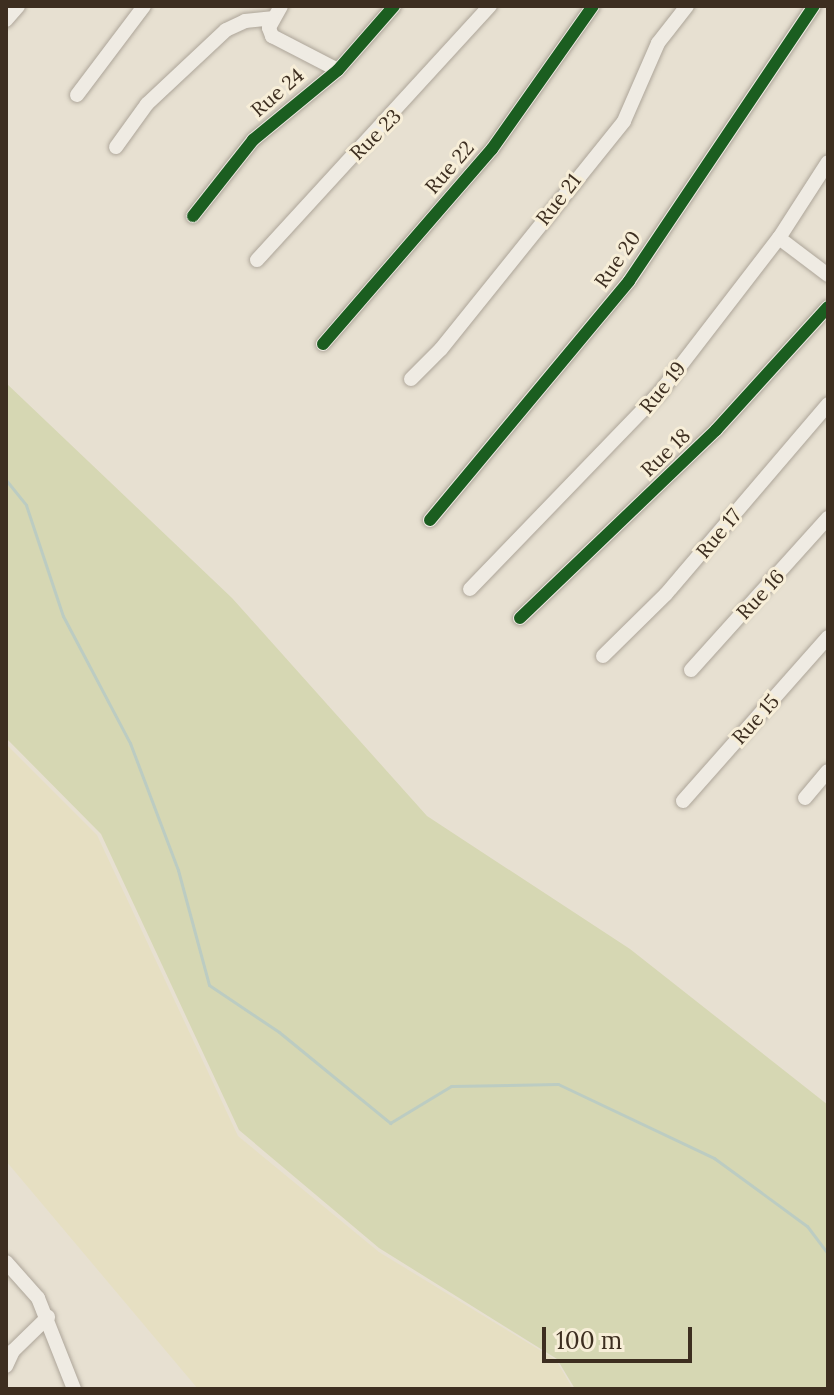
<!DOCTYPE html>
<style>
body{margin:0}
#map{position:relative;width:834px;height:1395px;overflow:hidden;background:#e7e0d1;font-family:Lora,serif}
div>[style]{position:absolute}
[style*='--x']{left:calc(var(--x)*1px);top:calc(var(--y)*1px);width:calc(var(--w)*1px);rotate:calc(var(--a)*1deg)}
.farmland>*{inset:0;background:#e6dfc2}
.green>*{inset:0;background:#d6d7b3}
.stream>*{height:3px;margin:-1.5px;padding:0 1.5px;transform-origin:1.5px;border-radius:1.5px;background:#bcccc2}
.roads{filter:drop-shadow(0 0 2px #ada599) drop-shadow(0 0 2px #ada599)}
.minor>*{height:14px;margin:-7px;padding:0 7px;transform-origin:7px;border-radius:7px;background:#efebe3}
.cycleway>*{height:12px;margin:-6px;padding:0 6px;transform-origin:6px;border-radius:6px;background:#1b5e20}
span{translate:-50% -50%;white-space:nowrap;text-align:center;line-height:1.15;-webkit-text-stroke:6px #f7eed8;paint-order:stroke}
.street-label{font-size:20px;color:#3d2e20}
.frame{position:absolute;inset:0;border:8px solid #3d2e20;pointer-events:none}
.scale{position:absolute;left:542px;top:1327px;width:150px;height:36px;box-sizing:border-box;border:4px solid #3d2e20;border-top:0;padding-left:10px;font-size:24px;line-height:28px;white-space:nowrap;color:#3d2e20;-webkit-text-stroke:6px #f7eed8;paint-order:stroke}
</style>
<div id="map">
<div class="farmland">
<i style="clip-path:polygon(6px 744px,97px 835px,238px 1136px,379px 1252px,556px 1360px,573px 1389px,198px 1389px,6px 1161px)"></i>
</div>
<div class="green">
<i style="clip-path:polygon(6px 383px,232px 598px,427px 816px,630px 949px,828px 1105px,828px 1389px,575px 1389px,557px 1359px,379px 1248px,239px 1130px,101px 834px,6px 738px)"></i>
</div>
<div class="stream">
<i style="--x:6;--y:480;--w:32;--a:51"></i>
<i style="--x:26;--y:505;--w:117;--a:71.6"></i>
<i style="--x:63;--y:616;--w:144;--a:62.2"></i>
<i style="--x:130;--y:743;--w:136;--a:69.3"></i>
<i style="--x:178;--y:870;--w:119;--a:74.9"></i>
<i style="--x:209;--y:985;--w:84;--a:33.9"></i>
<i style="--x:279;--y:1032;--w:144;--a:39.3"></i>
<i style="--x:390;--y:1123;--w:71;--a:-31.2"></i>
<i style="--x:451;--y:1086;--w:107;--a:-1.1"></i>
<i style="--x:558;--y:1084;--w:173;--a:25.4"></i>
<i style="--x:714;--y:1158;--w:115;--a:36.2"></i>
<i style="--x:807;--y:1226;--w:35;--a:53"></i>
</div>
<div class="roads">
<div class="minor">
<i style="--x:281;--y:6;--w:25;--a:119"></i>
<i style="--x:269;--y:28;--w:9;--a:69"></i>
<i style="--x:272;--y:36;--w:74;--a:27.3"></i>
<i style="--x:6;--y:20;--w:18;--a:-49"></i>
<i style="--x:77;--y:95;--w:111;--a:-53"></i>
<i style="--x:116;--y:147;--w:53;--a:-54.2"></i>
<i style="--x:147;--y:104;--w:108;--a:-43.1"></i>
<i style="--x:226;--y:30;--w:21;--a:-25"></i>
<i style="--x:245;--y:21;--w:27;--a:-6"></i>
<i style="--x:193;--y:216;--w:97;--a:-51.7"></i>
<i style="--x:253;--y:140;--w:110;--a:-39.5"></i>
<i style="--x:338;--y:70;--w:85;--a:-48.8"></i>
<i style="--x:779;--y:238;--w:61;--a:37.1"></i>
<i style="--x:257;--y:260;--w:345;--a:-47.5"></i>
<i style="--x:323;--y:344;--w:258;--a:-49.1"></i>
<i style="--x:492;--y:149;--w:175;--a:-54.8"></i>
<i style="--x:411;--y:379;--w:42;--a:-45"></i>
<i style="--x:441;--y:349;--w:292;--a:-51.2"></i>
<i style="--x:624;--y:121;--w:85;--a:-66.4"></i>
<i style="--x:658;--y:43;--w:47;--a:-51.9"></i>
<i style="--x:430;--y:520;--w:311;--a:-50.2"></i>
<i style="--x:629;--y:281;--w:331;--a:-56.1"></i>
<i style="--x:470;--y:589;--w:275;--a:-46"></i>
<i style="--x:661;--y:391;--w:193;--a:-52.4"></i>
<i style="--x:779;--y:238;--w:90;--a:-57.2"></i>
<i style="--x:520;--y:618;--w:272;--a:-43.8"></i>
<i style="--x:716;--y:430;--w:166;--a:-47.7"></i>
<i style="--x:603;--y:656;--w:88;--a:-44.5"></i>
<i style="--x:666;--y:594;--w:250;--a:-49.5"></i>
<i style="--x:691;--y:670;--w:205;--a:-48"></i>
<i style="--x:805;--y:798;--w:35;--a:-50"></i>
<i style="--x:683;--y:801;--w:219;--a:-48.5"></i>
<i style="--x:6;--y:1262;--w:48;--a:48.4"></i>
<i style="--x:38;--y:1298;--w:98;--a:68.4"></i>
<i style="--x:6;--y:1366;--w:17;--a:-65"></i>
<i style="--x:13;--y:1351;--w:49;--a:-44.2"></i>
</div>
</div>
<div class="cycleway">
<i style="--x:193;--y:216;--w:97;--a:-51.7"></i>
<i style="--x:253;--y:140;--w:110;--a:-39.5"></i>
<i style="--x:338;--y:70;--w:85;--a:-48.8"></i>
<i style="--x:323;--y:344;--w:258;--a:-49.1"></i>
<i style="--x:492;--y:149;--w:175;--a:-54.8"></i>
<i style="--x:430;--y:520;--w:311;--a:-50.2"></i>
<i style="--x:629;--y:281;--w:331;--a:-56.1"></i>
<i style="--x:520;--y:618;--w:272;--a:-43.8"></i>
<i style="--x:716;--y:430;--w:166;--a:-47.7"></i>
</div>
<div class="street-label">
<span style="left:277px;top:92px;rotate:-41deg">Rue 24</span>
<span style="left:375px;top:134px;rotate:-45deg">Rue 23</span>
<span style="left:449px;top:167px;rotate:-49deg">Rue 22</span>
<span style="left:558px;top:199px;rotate:-52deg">Rue 21</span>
<span style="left:617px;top:259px;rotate:-55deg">Rue 20</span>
<span style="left:662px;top:387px;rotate:-51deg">Rue 19</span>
<span style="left:665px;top:452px;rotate:-44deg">Rue 18</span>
<span style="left:718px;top:533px;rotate:-50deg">Rue 17</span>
<span style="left:760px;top:594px;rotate:-47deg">Rue 16</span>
<span style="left:755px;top:719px;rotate:-48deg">Rue 15</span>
</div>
<div class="frame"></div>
<div class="scale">100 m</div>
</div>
